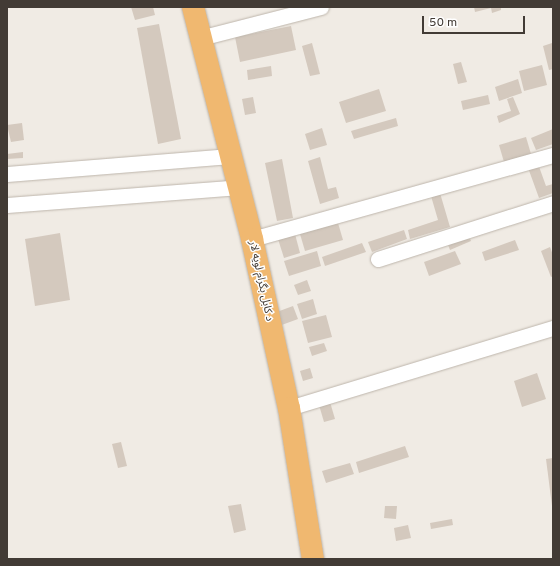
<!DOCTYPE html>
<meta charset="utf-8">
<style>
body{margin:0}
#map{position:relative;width:560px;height:566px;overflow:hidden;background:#f0ebe4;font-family:Overpass,"Noto Sans Arabic",sans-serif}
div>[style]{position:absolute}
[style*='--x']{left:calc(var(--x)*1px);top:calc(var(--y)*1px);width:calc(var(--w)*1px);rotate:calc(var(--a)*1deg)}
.building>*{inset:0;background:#d4c9be}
.roads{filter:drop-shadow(0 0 1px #bdb5ab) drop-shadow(0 0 1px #bdb5ab)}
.street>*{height:15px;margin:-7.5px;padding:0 7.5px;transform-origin:7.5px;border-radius:7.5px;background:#fff}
.highway>*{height:22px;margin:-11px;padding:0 11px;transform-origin:11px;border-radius:11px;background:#f0b870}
span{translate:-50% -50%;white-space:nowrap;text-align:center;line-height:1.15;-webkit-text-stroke:3px #fff;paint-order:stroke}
.street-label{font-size:11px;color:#423b35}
.frame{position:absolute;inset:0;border:8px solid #423b35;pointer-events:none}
.scale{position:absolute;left:422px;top:16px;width:103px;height:18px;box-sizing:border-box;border:2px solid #423b35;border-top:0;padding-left:5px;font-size:12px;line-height:14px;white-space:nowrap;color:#423b35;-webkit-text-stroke:3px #fff;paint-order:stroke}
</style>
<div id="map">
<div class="building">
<i style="clip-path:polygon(131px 7px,153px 7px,155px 15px,135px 20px)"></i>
<i style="clip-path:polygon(474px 7px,501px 7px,501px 10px,492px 13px,491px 8px,475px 12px)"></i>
<i style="clip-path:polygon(159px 24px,181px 139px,158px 144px,137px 28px)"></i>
<i style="clip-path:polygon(291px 26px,296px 50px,240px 62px,235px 37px)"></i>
<i style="clip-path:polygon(312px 43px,320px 74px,310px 76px,302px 46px)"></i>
<i style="clip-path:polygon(552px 43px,553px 69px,549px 70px,543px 46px)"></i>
<i style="clip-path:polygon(461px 62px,467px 82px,458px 84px,453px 64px)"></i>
<i style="clip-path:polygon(542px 65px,547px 85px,524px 91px,519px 71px)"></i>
<i style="clip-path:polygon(271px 66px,272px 76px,248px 80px,247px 70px)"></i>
<i style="clip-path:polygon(518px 79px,522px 93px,499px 101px,495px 87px)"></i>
<i style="clip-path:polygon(379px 89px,386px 111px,346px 123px,339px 102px)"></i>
<i style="clip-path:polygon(488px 95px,490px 104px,463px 110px,461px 101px)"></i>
<i style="clip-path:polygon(253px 97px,256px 113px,245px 115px,242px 99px)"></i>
<i style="clip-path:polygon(513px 97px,520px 114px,499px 123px,497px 116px,511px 111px,507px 99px)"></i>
<i style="clip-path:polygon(396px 118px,398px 126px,354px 139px,351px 131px)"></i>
<i style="clip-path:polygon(22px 123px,24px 140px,11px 142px,7px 125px)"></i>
<i style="clip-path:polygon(322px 128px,327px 145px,310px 150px,305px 134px)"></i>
<i style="clip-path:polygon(553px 129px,553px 144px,536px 150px,531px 138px)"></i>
<i style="clip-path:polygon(526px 137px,531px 154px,504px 162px,499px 145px)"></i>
<i style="clip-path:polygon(23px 152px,23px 158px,7px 159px,7px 154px)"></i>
<i style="clip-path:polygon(320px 157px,328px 189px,336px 187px,339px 198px,320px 204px,308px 161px)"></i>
<i style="clip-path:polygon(282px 159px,293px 218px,277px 221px,265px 163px)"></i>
<i style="clip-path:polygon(537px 161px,546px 186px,553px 184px,553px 193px,539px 198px,527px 165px)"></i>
<i style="clip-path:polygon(440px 193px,450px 227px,410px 239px,408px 230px,438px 220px,431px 196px)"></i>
<i style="clip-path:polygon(338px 223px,343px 240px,305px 251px,300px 234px)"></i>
<i style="clip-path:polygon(404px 230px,407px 239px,372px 252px,368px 242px)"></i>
<i style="clip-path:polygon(60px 233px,70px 300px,35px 306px,25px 239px)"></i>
<i style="clip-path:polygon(295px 234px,300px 253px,284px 258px,278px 239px)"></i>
<i style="clip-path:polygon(468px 234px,471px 241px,450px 250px,447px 242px)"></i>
<i style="clip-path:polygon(515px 240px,519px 250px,485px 261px,482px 252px)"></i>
<i style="clip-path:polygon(362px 243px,366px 252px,325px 266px,322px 257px)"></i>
<i style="clip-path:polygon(550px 247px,553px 255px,553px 276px,551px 277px,541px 251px)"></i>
<i style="clip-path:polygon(317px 251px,321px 266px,289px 276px,284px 261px)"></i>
<i style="clip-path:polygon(455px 251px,461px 264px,429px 276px,424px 262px)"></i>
<i style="clip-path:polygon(307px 280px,311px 291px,298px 295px,294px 285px)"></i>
<i style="clip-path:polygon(313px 299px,317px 314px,302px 319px,297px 304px)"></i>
<i style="clip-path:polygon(293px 306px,298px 319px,279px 326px,274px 313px)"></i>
<i style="clip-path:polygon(326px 315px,332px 337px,308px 343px,302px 321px)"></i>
<i style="clip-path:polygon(324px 343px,327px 351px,312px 356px,309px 347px)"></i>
<i style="clip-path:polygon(310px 368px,313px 378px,303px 381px,300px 371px)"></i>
<i style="clip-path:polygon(537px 373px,546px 399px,522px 407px,514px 381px)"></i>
<i style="clip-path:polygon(330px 402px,335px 419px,324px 422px,319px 405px)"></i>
<i style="clip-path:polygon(121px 442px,127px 466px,118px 468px,112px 444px)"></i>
<i style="clip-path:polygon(405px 446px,409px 457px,359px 473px,356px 462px)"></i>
<i style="clip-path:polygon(553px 458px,553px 506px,552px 506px,546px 459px)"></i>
<i style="clip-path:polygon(350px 463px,354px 474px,326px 483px,322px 471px)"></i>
<i style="clip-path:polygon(241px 504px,246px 530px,234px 533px,228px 506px)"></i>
<i style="clip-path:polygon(385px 506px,397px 506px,396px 519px,384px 518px)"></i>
<i style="clip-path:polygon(452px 519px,453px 525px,431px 529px,430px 523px)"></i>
<i style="clip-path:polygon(408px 525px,411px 538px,396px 541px,394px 528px)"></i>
</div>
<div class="roads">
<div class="street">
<i style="--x:200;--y:38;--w:125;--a:-14.4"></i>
<i style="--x:7;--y:174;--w:224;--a:-4.6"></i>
<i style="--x:7;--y:205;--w:233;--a:-4.4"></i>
<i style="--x:252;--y:239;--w:313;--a:-15.6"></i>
<i style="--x:378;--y:259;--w:184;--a:-17.7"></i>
<i style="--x:289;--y:408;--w:276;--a:-16.9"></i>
</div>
<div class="highway">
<i style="--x:193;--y:7;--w:239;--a:75.7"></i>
<i style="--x:252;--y:239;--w:173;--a:77.7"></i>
<i style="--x:289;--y:408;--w:153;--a:81"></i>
</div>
</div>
<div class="street-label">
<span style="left:261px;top:281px;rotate:78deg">د کابل بگرام لویه لار</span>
</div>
<div class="frame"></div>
<div class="scale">50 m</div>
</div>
